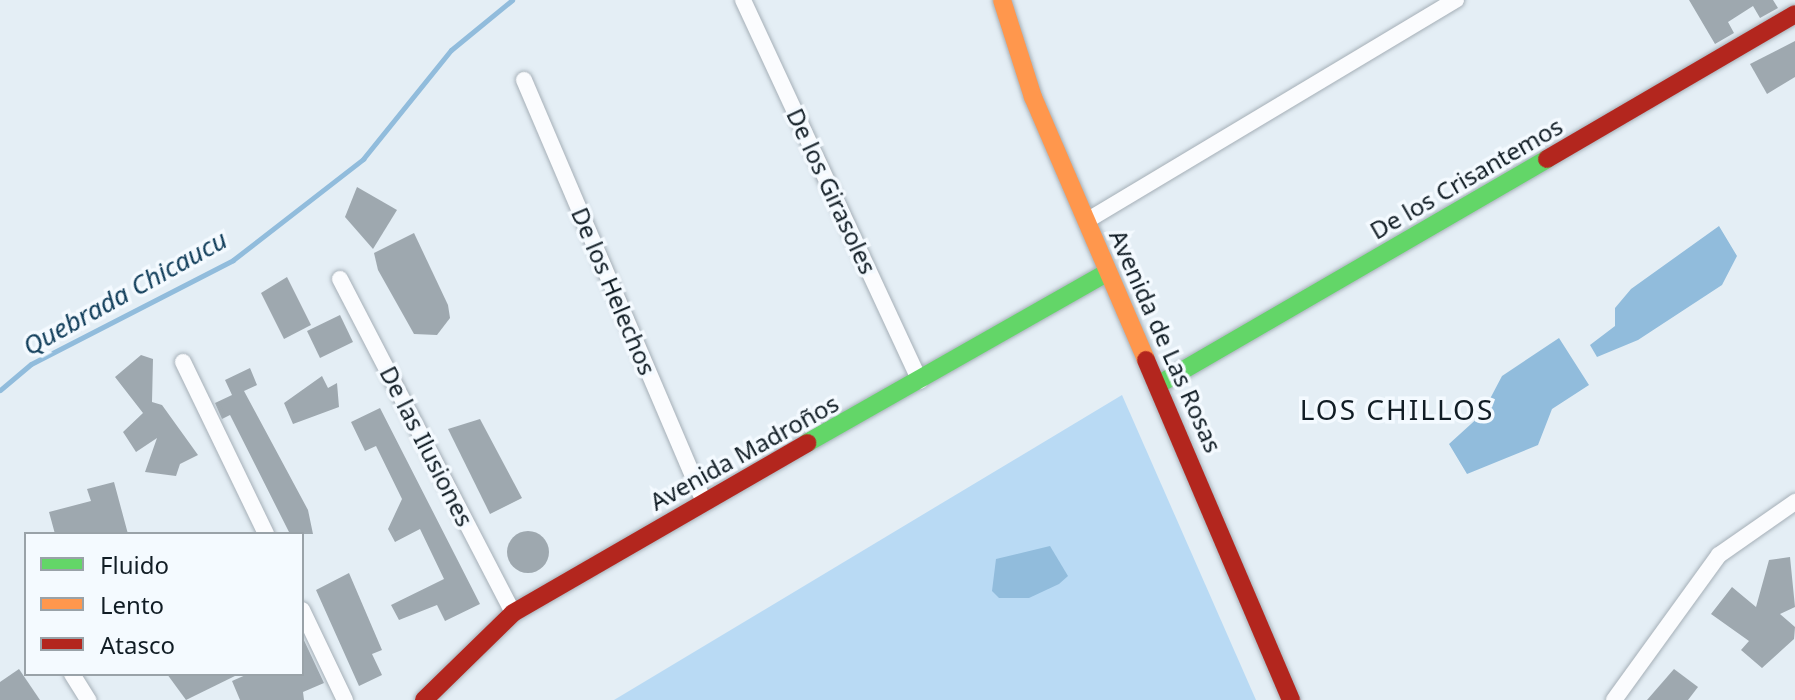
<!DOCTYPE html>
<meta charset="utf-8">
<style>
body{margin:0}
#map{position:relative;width:1795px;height:700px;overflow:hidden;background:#e4eef5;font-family:"Noto Sans",sans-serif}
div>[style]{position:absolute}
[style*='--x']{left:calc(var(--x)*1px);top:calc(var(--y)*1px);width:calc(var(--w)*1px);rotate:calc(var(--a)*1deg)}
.green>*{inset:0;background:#b9daf4}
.water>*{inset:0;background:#91bcdc}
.stream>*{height:5px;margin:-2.5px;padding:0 2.5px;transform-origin:2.5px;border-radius:2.5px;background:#91bcdc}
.building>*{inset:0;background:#9ea8af}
.round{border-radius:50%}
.roads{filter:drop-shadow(0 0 2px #a5afb7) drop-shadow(0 0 2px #a5afb7)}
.street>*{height:16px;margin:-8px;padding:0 8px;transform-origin:8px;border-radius:8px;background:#fbfcfe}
.fast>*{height:18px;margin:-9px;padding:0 9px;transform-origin:9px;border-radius:9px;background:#63d668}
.slow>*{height:18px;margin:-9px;padding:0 9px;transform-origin:9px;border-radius:9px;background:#ff974d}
.jam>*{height:18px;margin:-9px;padding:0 9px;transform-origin:9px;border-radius:9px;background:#b3261e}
span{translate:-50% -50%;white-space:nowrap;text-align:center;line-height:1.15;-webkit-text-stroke:7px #f4faff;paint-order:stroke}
.street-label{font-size:24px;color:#111d25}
.water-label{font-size:26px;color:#103d5a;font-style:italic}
.quarter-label{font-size:28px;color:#111d25;letter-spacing:2px}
.legend{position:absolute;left:24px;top:532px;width:280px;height:144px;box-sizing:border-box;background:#f4faff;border:2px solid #99a2a8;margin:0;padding:10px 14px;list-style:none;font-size:24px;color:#111d25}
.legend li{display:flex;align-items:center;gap:16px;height:40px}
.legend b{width:40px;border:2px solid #99a2a8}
</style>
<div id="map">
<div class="green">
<i style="clip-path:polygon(1122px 395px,1256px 700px,614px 700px)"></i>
</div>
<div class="water">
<i style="clip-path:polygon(1719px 226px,1737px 256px,1722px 285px,1638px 340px,1597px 357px,1590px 345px,1615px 326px,1615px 308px,1631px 289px)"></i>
<i style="clip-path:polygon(1559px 338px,1589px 385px,1552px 409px,1538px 445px,1467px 474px,1449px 444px,1482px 414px,1502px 376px)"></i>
<i style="clip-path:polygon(1050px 546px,1068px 576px,1059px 584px,1029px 598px,999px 598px,992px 591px,996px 559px)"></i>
</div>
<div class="stream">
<i style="--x:0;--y:390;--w:40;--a:-40"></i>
<i style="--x:31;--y:364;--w:227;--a:-27.2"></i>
<i style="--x:233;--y:260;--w:165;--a:-37.8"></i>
<i style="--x:363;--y:159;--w:140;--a:-51.1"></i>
<i style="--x:451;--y:50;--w:79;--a:-39.3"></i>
</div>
<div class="building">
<i style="clip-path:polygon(1689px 0,1773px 0,1778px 8px,1760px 18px,1753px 6px,1728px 22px,1734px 33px,1715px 44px)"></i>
<i style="clip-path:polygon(1795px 41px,1795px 77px,1767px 94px,1750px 64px)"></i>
<i style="clip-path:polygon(357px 187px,397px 210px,373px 249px,345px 217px)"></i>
<i style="clip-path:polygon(414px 233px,448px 305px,450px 318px,437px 335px,414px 334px,378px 270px,374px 253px)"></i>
<i style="clip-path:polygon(287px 277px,311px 325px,284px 339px,261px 293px)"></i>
<i style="clip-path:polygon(340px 315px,353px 342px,320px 358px,307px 331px)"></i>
<i style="clip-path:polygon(141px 355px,153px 359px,152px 402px,162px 405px,198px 455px,180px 464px,176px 476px,145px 472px,157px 438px,136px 452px,123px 432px,143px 413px,115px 377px)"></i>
<i style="clip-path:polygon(250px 368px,257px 385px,244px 391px,308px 510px,313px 534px,290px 534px,230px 415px,222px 419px,215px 403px,232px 395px,225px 380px)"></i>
<i style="clip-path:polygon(322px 376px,328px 388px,337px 383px,339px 407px,293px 424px,284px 403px)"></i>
<i style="clip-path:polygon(380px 408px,480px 604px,445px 621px,437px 605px,399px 620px,391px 605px,444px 579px,420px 529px,395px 542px,388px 529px,402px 499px,376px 446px,365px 451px,351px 422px)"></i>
<i style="clip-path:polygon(480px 419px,522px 498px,490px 514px,448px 429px)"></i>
<i style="clip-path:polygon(114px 482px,128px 534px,55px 534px,49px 512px,91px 501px,87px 489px)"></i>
<i class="round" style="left:507px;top:531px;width:42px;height:42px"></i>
<i style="clip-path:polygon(1790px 557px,1795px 607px,1780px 614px,1795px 627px,1794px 639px,1762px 668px,1741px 650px,1749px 641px,1711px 614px,1732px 587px,1756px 607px,1769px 560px)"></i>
<i style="clip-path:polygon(349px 573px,382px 650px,372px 654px,382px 675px,359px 686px,316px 590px)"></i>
<i style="clip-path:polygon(302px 636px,324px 683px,303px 692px,304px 700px,240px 700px,232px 681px,248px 674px,302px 674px)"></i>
<i style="clip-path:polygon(19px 669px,40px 700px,0 700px,0 682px)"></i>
<i style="clip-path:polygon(1674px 669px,1698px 687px,1688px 700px,1647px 700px)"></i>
<i style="clip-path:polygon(167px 674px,239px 674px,186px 700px)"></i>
</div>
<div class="roads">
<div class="street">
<i style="--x:743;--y:0;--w:420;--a:65.1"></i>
<i style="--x:524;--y:80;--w:458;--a:66.9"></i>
<i style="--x:1088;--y:220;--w:429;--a:-30.9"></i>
<i style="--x:340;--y:279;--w:376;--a:62.6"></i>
<i style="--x:183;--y:362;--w:191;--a:64.2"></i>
<i style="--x:302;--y:610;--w:100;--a:64.5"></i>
<i style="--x:72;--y:674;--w:31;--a:58"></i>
<i style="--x:1614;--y:700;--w:179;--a:-54.1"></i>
<i style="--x:1719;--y:555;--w:93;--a:-34.9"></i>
</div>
<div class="fast">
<i style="--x:1161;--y:383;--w:446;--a:-30.1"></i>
<i style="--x:807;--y:443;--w:346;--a:-29.6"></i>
</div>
<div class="slow">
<i style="--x:1002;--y:0;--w:102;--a:72.3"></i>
<i style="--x:1033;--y:97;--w:286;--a:66.7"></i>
</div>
<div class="jam">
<i style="--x:1547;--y:159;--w:287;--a:-30.3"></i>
<i style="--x:1146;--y:360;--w:370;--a:66.9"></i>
<i style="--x:424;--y:700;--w:124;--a:-44.3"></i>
<i style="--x:513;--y:613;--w:340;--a:-30"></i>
</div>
</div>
<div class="street-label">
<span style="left:1466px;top:178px;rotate:-30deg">De los Crisantemos</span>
<span style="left:832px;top:191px;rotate:65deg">De los Girasoles</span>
<span style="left:614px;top:291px;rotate:67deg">De los Helechos</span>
<span style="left:1166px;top:341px;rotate:66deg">Avenida de Las Rosas</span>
<span style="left:427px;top:446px;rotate:63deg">De las Ilusiones</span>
<span style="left:744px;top:452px;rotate:-29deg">Avenida Madroños</span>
</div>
<div class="water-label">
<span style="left:125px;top:293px;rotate:-29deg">Quebrada Chicaucu</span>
</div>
<div class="quarter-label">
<span style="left:1397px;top:409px">LOS CHILLOS</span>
</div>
<ul class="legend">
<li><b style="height:10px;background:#63d668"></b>Fluido</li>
<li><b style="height:10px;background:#ff974d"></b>Lento</li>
<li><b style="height:10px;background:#b3261e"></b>Atasco</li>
</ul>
</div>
